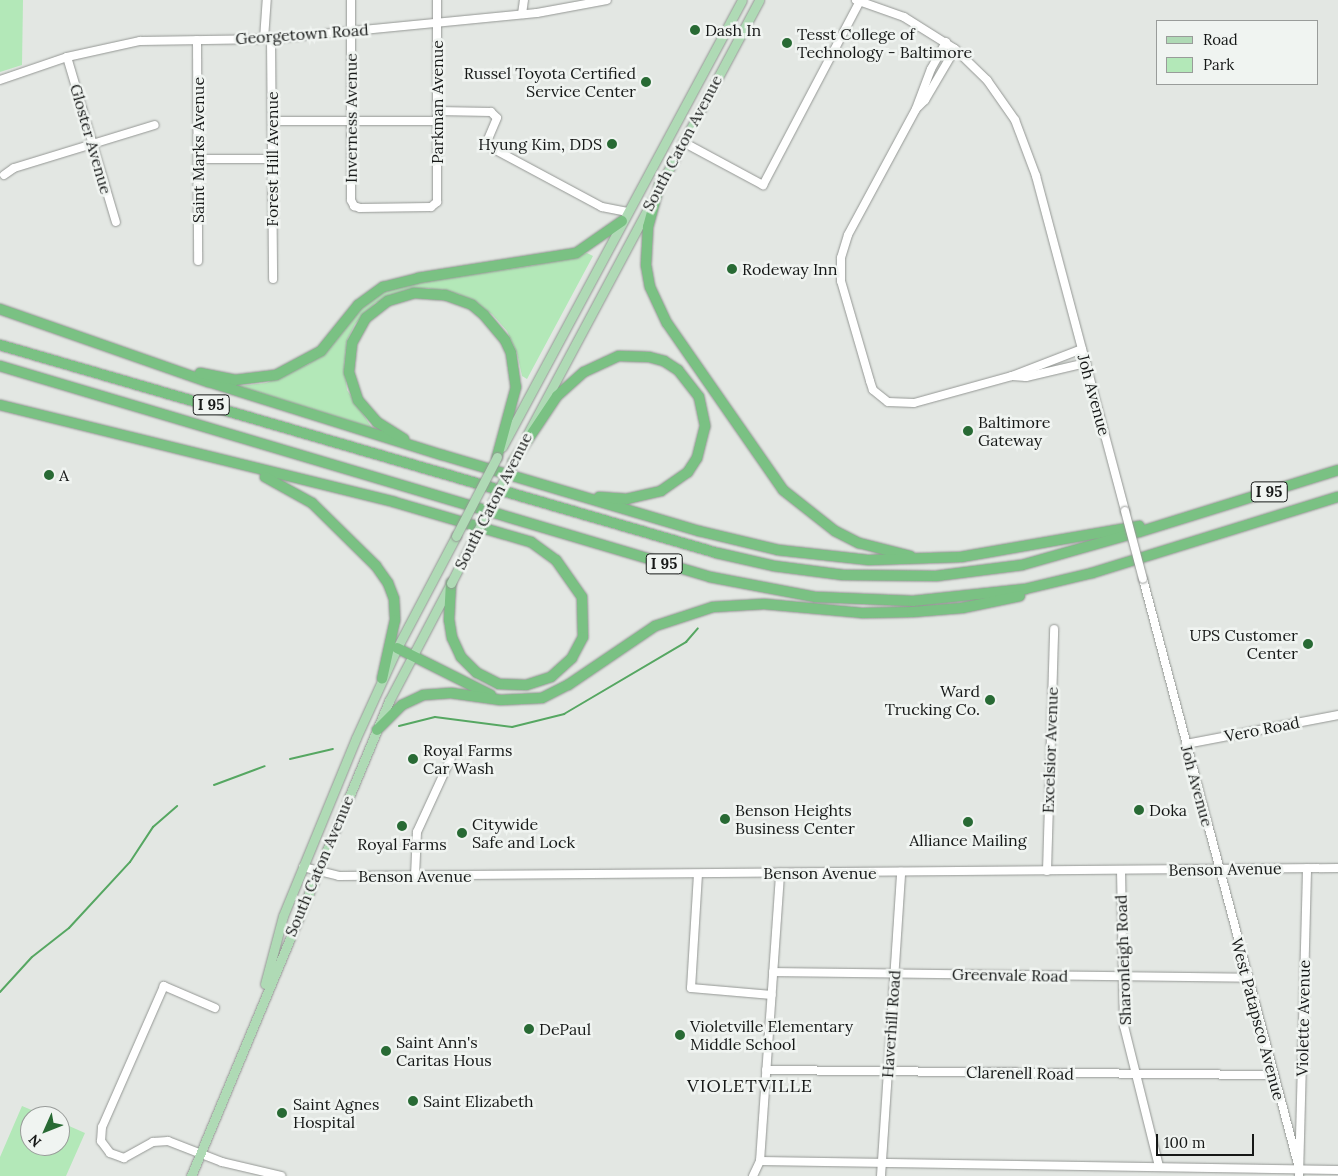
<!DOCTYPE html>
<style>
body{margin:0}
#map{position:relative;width:1338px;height:1176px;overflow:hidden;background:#e3e7e3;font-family:Lora,serif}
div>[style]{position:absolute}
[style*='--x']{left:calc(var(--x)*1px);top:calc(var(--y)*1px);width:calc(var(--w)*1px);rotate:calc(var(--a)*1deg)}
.green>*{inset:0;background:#b3e8b8}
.stream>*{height:2px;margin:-1px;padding:0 1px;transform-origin:1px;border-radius:1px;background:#56a762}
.roads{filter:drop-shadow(0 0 1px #949794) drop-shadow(0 0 1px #949794)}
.minor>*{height:8px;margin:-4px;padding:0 4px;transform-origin:4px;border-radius:4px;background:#fff}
.major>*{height:9px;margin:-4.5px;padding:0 4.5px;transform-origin:4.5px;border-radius:4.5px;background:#afdab5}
.highway>*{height:10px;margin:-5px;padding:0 5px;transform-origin:5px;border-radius:5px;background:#7ac183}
.bridges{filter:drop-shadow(0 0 1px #949794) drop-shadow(0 0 1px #949794)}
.minor-bridge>*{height:8px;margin:-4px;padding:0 4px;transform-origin:4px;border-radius:4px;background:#fff}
.major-bridge>*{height:9px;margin:-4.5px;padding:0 4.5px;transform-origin:4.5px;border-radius:4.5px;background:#afdab5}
.dots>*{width:14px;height:14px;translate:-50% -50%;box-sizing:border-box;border:2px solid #f0f4f1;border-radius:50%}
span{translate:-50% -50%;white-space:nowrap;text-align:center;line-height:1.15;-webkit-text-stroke:5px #f0f4f1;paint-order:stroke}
.shield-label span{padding:1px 4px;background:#f0f4f1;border:1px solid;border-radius:4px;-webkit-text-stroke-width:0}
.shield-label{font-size:15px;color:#161817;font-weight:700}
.poi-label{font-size:16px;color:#161817}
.left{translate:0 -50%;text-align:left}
.right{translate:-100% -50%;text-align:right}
.street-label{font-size:16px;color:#161817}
.neighbourhood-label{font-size:18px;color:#161817;letter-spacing:1px}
.legend{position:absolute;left:1156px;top:20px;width:162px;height:65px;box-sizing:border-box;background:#f0f4f1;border:1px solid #999c9a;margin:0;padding:6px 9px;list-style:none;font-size:15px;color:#161817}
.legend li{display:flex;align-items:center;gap:10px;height:25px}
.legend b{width:25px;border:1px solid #999c9a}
.north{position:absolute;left:20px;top:1106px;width:50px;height:50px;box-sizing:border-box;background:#f0f4f1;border:1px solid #999c9a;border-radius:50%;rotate:226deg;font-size:14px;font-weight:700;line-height:20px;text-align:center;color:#161817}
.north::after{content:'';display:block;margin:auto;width:18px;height:22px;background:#286a34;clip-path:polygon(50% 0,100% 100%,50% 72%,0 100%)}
.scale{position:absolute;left:1156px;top:1134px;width:98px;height:22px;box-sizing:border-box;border:2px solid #161817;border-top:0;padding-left:6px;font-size:15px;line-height:18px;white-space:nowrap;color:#161817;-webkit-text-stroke:4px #f0f4f1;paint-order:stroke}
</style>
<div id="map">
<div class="green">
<i style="clip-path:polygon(0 0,23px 0,22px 65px,0 72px)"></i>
<i style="clip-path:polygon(587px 253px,593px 256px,527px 379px,522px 376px,517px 353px,507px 331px,492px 314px,459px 294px,427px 288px,406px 290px,375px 303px,355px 324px,347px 340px,344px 367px,347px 390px,372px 428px,239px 386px,266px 383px,309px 364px,337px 339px,365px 304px,382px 292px,416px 282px,531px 266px)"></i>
<i style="clip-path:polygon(22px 1106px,46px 1116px,30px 1116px,30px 1146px,60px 1146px,60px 1122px,85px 1133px,66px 1176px,0 1176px,0 1157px)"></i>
</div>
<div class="stream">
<i style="--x:399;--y:726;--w:37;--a:-14"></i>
<i style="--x:435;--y:717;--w:78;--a:7.4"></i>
<i style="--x:512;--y:727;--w:54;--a:-14"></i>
<i style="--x:564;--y:714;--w:142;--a:-30.5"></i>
<i style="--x:686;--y:642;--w:18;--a:-49"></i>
<i style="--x:290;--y:759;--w:44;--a:-13.1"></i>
<i style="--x:214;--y:785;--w:54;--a:-20.4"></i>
<i style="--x:0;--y:992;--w:47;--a:-47.6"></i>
<i style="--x:32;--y:957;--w:47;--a:-38.1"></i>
<i style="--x:69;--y:928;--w:90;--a:-47.3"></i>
<i style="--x:130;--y:862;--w:42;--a:-56.7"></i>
<i style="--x:153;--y:827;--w:32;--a:-41"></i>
</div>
<div class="roads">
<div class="minor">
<i style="--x:351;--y:0;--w:200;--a:90"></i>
<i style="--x:351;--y:200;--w:7;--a:63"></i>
<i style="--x:354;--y:206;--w:6;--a:18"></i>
<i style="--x:360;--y:208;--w:71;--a:-0.8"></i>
<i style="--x:431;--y:207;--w:8;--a:-40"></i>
<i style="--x:437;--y:202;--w:202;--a:-90"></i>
<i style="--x:856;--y:0;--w:51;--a:19.5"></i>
<i style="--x:904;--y:17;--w:60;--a:32.1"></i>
<i style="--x:955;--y:49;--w:45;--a:44.1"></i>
<i style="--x:987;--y:80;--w:49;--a:55"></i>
<i style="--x:1015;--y:120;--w:60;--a:69.4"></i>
<i style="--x:1036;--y:176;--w:347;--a:75.1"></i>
<i style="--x:522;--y:14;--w:14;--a:-82"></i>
<i style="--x:264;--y:39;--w:39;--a:-86"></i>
<i style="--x:271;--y:39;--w:240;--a:89.5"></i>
<i style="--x:197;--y:40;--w:221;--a:89.7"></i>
<i style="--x:946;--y:42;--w:31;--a:119"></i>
<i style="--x:931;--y:69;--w:43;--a:110.6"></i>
<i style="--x:916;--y:109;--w:143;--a:118.4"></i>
<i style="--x:848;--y:235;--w:24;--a:107"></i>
<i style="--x:841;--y:258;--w:23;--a:90"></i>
<i style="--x:841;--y:281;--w:104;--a:73.8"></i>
<i style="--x:870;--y:381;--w:9;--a:72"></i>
<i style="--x:873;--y:390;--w:19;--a:39"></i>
<i style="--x:888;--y:402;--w:26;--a:2"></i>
<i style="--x:914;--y:403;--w:102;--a:-15.4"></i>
<i style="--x:67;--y:57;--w:172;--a:73.5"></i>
<i style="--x:0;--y:80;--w:71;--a:-18.9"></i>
<i style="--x:67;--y:57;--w:75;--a:-12.4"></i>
<i style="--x:140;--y:41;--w:131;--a:-0.9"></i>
<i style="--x:271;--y:39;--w:267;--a:-5.6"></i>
<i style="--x:537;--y:13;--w:71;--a:-10.5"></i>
<i style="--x:918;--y:107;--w:10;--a:-45"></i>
<i style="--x:925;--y:100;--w:59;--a:-59.5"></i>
<i style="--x:437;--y:111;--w:54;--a:1.1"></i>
<i style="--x:491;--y:112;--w:8;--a:45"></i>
<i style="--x:497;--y:118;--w:25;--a:113"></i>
<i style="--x:487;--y:141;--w:7;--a:63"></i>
<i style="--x:490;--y:147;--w:127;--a:28.2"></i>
<i style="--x:602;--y:207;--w:26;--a:11"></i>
<i style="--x:272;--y:121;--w:165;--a:0"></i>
<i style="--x:683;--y:142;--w:91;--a:28.3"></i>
<i style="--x:763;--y:185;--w:208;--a:-62.2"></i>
<i style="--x:198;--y:159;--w:73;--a:0"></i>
<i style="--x:4;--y:175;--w:12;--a:-35"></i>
<i style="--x:14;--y:168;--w:147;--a:-17"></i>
<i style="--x:1082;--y:349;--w:75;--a:158.9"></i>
<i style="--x:1012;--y:376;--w:14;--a:4"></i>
<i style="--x:1026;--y:377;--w:62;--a:-13.1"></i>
<i style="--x:1143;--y:579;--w:609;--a:75.17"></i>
<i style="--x:1186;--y:744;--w:155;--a:-10.8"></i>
<i style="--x:303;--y:867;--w:37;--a:14"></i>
<i style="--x:339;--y:876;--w:999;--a:-0.46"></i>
<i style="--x:1121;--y:870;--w:156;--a:88.9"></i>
<i style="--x:1124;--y:1026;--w:144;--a:76"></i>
<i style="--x:1047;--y:871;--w:242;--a:-88.3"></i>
<i style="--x:698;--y:874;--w:114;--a:93.5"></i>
<i style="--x:691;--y:988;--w:81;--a:4.9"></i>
<i style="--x:415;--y:876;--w:44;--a:-87.4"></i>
<i style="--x:417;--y:832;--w:81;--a:-65.3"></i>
<i style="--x:773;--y:972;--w:474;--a:0.7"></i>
<i style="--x:215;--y:1008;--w:56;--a:-156.7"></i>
<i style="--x:164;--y:986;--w:154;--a:113.7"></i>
<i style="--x:102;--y:1127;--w:14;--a:94"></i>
<i style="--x:101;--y:1141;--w:15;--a:53"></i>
<i style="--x:110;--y:1153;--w:15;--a:20"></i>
<i style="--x:124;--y:1158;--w:33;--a:-29"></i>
<i style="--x:153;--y:1142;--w:15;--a:-4"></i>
<i style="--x:168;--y:1141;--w:58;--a:21.3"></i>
<i style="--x:222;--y:1162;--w:61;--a:13.3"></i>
<i style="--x:766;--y:1070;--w:507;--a:0.57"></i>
<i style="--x:760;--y:1161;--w:578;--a:0.89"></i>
<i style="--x:753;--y:1176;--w:17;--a:-65"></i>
<i style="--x:760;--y:1161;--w:289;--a:-86"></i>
<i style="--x:881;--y:1176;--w:305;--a:-86.2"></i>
<i style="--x:1299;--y:1176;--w:308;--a:-88.5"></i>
</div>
<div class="major">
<i style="--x:527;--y:435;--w:493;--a:-61.9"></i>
<i style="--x:502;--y:447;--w:507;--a:-61.77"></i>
<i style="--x:265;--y:984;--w:70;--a:-75.2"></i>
<i style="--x:283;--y:916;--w:192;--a:-67.7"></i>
<i style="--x:356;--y:738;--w:99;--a:-65.5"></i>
<i style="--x:397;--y:648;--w:127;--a:-62.2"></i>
<i style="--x:191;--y:1176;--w:515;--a:-67.37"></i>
<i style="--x:389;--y:701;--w:133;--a:-62.3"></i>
</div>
<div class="highway">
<i style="--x:660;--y:183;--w:46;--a:105.3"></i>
<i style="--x:648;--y:227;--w:38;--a:93"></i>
<i style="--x:646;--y:265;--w:22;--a:80"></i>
<i style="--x:650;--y:287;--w:40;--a:65"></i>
<i style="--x:667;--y:323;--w:203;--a:55.2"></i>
<i style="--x:783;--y:490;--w:66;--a:38.3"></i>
<i style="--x:835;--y:531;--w:27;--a:27"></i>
<i style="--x:859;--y:543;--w:53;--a:14.3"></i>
<i style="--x:0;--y:309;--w:221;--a:19.3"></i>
<i style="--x:209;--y:382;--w:244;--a:17.4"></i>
<i style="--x:442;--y:455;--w:268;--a:16.5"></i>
<i style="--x:699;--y:531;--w:81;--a:13.5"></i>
<i style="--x:778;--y:550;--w:92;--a:6.3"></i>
<i style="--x:869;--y:560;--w:92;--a:-1.9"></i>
<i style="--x:961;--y:557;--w:181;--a:-9.9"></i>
<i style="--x:0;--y:345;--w:747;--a:16.18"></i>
<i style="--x:717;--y:553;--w:58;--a:12.8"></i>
<i style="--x:774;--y:566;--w:70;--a:7.4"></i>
<i style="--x:843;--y:575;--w:93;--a:0.6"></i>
<i style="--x:936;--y:576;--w:87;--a:-7.3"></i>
<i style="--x:1022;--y:565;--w:122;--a:-15.8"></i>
<i style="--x:1139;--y:532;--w:208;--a:-17.3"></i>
<i style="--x:0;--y:366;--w:741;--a:16.55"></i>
<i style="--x:710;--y:577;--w:108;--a:10.7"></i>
<i style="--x:816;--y:597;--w:97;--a:2.4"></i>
<i style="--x:913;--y:601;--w:113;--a:-6.1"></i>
<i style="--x:1025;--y:589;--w:69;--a:-13.4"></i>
<i style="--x:1092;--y:573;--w:257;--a:-17.2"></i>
<i style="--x:200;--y:373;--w:36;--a:11"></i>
<i style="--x:235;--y:380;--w:41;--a:-7"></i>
<i style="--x:276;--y:375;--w:51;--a:-28.1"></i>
<i style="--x:321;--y:351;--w:59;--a:-51.2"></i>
<i style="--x:358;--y:305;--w:31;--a:-36"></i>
<i style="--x:383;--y:287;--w:36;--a:-14"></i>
<i style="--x:418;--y:278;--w:160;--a:-9"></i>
<i style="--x:576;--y:253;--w:56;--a:-34.8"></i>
<i style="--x:0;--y:405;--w:406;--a:13.8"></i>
<i style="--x:394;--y:502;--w:143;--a:16.3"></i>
<i style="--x:531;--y:542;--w:31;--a:36"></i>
<i style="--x:556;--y:560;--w:45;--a:54.9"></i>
<i style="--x:582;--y:597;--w:40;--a:88.6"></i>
<i style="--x:583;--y:637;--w:24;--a:118"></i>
<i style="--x:572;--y:658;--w:28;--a:138"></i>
<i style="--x:551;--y:677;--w:26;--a:162"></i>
<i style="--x:526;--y:685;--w:27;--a:-178"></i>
<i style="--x:499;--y:684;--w:25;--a:-153"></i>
<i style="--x:477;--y:673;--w:23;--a:-135"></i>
<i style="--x:461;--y:657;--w:21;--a:-115"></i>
<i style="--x:452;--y:638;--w:18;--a:-99"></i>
<i style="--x:449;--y:620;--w:37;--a:-87"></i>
<i style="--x:404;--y:439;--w:32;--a:-148"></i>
<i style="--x:377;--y:422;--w:29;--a:-131"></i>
<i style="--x:358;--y:400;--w:29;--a:-108"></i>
<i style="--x:349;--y:372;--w:29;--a:-84"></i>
<i style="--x:352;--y:343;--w:29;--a:-61"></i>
<i style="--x:366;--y:318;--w:28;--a:-38"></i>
<i style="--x:388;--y:301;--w:27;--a:-17"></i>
<i style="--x:414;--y:293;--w:31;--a:4"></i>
<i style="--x:445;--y:295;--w:29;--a:20"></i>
<i style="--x:472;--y:305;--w:16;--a:40"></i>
<i style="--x:484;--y:315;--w:33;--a:50"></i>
<i style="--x:505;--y:340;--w:14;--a:65"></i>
<i style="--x:511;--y:353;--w:34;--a:82"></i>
<i style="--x:516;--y:387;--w:73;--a:105.2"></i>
<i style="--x:513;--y:462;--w:79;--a:-56.3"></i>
<i style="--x:557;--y:396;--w:36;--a:-42"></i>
<i style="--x:584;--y:372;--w:38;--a:-25"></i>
<i style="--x:619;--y:356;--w:30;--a:2"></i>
<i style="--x:649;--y:357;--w:16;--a:15"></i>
<i style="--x:664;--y:361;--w:17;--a:33"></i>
<i style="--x:678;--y:370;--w:34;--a:52"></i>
<i style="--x:699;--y:397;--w:30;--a:78"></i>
<i style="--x:705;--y:426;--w:33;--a:104"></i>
<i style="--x:697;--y:458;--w:17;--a:123"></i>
<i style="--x:688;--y:472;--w:33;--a:145"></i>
<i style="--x:661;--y:491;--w:35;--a:167"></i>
<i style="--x:627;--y:499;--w:28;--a:-176"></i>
<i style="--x:265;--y:477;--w:54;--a:29"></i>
<i style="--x:312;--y:503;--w:90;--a:44.5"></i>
<i style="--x:376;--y:566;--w:21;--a:55"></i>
<i style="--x:388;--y:583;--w:17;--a:69"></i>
<i style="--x:394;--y:599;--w:21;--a:87"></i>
<i style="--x:395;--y:620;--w:60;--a:102.4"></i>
<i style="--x:397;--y:648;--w:105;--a:26.6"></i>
<i style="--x:377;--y:730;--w:35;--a:-45"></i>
<i style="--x:402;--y:705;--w:23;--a:-25"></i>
<i style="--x:423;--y:695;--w:28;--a:-4"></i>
<i style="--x:451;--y:693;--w:50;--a:8"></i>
<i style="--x:501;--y:700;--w:41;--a:-2.8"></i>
<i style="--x:542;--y:698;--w:29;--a:-27"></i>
<i style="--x:568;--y:685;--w:105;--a:-34.1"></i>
<i style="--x:655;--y:626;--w:61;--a:-18.1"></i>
<i style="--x:713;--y:607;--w:51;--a:-3.4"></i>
<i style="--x:764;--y:604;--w:98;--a:5.2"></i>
<i style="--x:862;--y:613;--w:50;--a:-1.1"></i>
<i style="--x:912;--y:612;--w:50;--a:-4.6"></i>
<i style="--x:962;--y:608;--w:59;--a:-11.7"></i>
</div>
</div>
<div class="bridges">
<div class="minor-bridge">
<i style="--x:1125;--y:511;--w:70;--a:75.2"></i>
</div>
<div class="major-bridge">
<i style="--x:456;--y:536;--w:89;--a:-62.6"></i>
<i style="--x:451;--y:583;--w:136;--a:-62.9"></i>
</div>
</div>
<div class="dots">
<i style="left:695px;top:30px;background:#286a34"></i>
<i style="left:787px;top:43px;background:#286a34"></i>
<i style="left:646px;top:82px;background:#286a34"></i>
<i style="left:612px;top:144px;background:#286a34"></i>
<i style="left:732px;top:269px;background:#286a34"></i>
<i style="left:968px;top:431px;background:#286a34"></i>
<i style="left:49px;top:475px;background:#286a34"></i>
<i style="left:1308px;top:644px;background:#286a34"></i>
<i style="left:990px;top:700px;background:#286a34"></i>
<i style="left:413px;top:759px;background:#286a34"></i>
<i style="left:1139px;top:810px;background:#286a34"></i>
<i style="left:725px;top:819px;background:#286a34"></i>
<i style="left:968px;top:822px;background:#286a34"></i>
<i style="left:402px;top:826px;background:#286a34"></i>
<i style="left:462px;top:833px;background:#286a34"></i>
<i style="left:529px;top:1029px;background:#286a34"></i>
<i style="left:680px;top:1035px;background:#286a34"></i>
<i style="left:386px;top:1051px;background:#286a34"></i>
<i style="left:413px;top:1101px;background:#286a34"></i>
<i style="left:282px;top:1113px;background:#286a34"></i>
</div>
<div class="shield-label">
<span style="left:211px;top:405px">I 95</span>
<span style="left:1269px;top:492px">I 95</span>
<span style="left:664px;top:564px">I 95</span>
</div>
<div class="poi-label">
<span class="left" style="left:705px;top:30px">Dash In</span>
<span class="left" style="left:797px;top:43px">Tesst College of<br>Technology - Baltimore</span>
<span class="right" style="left:636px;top:82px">Russel Toyota Certified<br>Service Center</span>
<span class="right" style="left:602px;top:144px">Hyung Kim, DDS</span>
<span class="left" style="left:742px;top:269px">Rodeway Inn</span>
<span class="left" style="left:978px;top:431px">Baltimore<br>Gateway</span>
<span class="left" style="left:59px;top:475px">A</span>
<span class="right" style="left:1298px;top:644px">UPS Customer<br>Center</span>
<span class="right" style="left:980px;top:700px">Ward<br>Trucking Co.</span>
<span class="left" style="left:423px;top:759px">Royal Farms<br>Car Wash</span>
<span class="left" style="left:735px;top:819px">Benson Heights<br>Business Center</span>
<span class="left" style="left:1149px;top:810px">Doka</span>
<span class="left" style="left:472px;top:833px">Citywide<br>Safe and Lock</span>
<span style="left:968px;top:840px">Alliance Mailing</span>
<span style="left:402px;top:844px">Royal Farms</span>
<span class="left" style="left:690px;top:1035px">Violetville Elementary<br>Middle School</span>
<span class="left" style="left:539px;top:1029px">DePaul</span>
<span class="left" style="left:396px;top:1051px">Saint Ann's<br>Caritas Hous</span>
<span class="left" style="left:423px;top:1101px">Saint Elizabeth</span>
<span class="left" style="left:293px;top:1113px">Saint Agnes<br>Hospital</span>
</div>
<div class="street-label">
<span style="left:302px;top:34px;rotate:-4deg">Georgetown Road</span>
<span style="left:437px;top:102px;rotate:-90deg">Parkman Avenue</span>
<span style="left:351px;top:118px;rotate:-90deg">Inverness Avenue</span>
<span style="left:91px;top:139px;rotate:74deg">Gloster Avenue</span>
<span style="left:682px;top:143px;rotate:-62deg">South Caton Avenue</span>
<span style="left:198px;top:150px;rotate:-90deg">Saint Marks Avenue</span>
<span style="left:272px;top:159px;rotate:-90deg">Forest Hill Avenue</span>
<span style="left:1094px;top:395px;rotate:75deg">Joh Avenue</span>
<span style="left:493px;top:501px;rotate:-63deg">South Caton Avenue</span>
<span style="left:1262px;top:729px;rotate:-11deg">Vero Road</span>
<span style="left:1050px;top:750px;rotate:-88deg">Excelsior Avenue</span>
<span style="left:1197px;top:786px;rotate:75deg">Joh Avenue</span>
<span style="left:319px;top:866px;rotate:-67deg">South Caton Avenue</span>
<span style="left:1225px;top:869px;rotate:-1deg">Benson Avenue</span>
<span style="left:820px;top:873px">Benson Avenue</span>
<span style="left:415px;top:876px">Benson Avenue</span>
<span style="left:1123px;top:960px;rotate:-92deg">Sharonleigh Road</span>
<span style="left:1010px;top:975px;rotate:1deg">Greenvale Road</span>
<span style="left:1303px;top:1018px;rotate:-89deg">Violette Avenue</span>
<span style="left:1258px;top:1019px;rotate:75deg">West Patapsco Avenue</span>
<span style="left:891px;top:1024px;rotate:-86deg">Haverhill Road</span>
<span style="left:1020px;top:1073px;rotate:1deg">Clarenell Road</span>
</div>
<div class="neighbourhood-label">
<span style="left:750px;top:1086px">VIOLETVILLE</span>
</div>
<ul class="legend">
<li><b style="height:6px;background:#afdab5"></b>Road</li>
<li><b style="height:14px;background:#b3e8b8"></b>Park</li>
</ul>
<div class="north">N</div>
<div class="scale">100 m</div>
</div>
